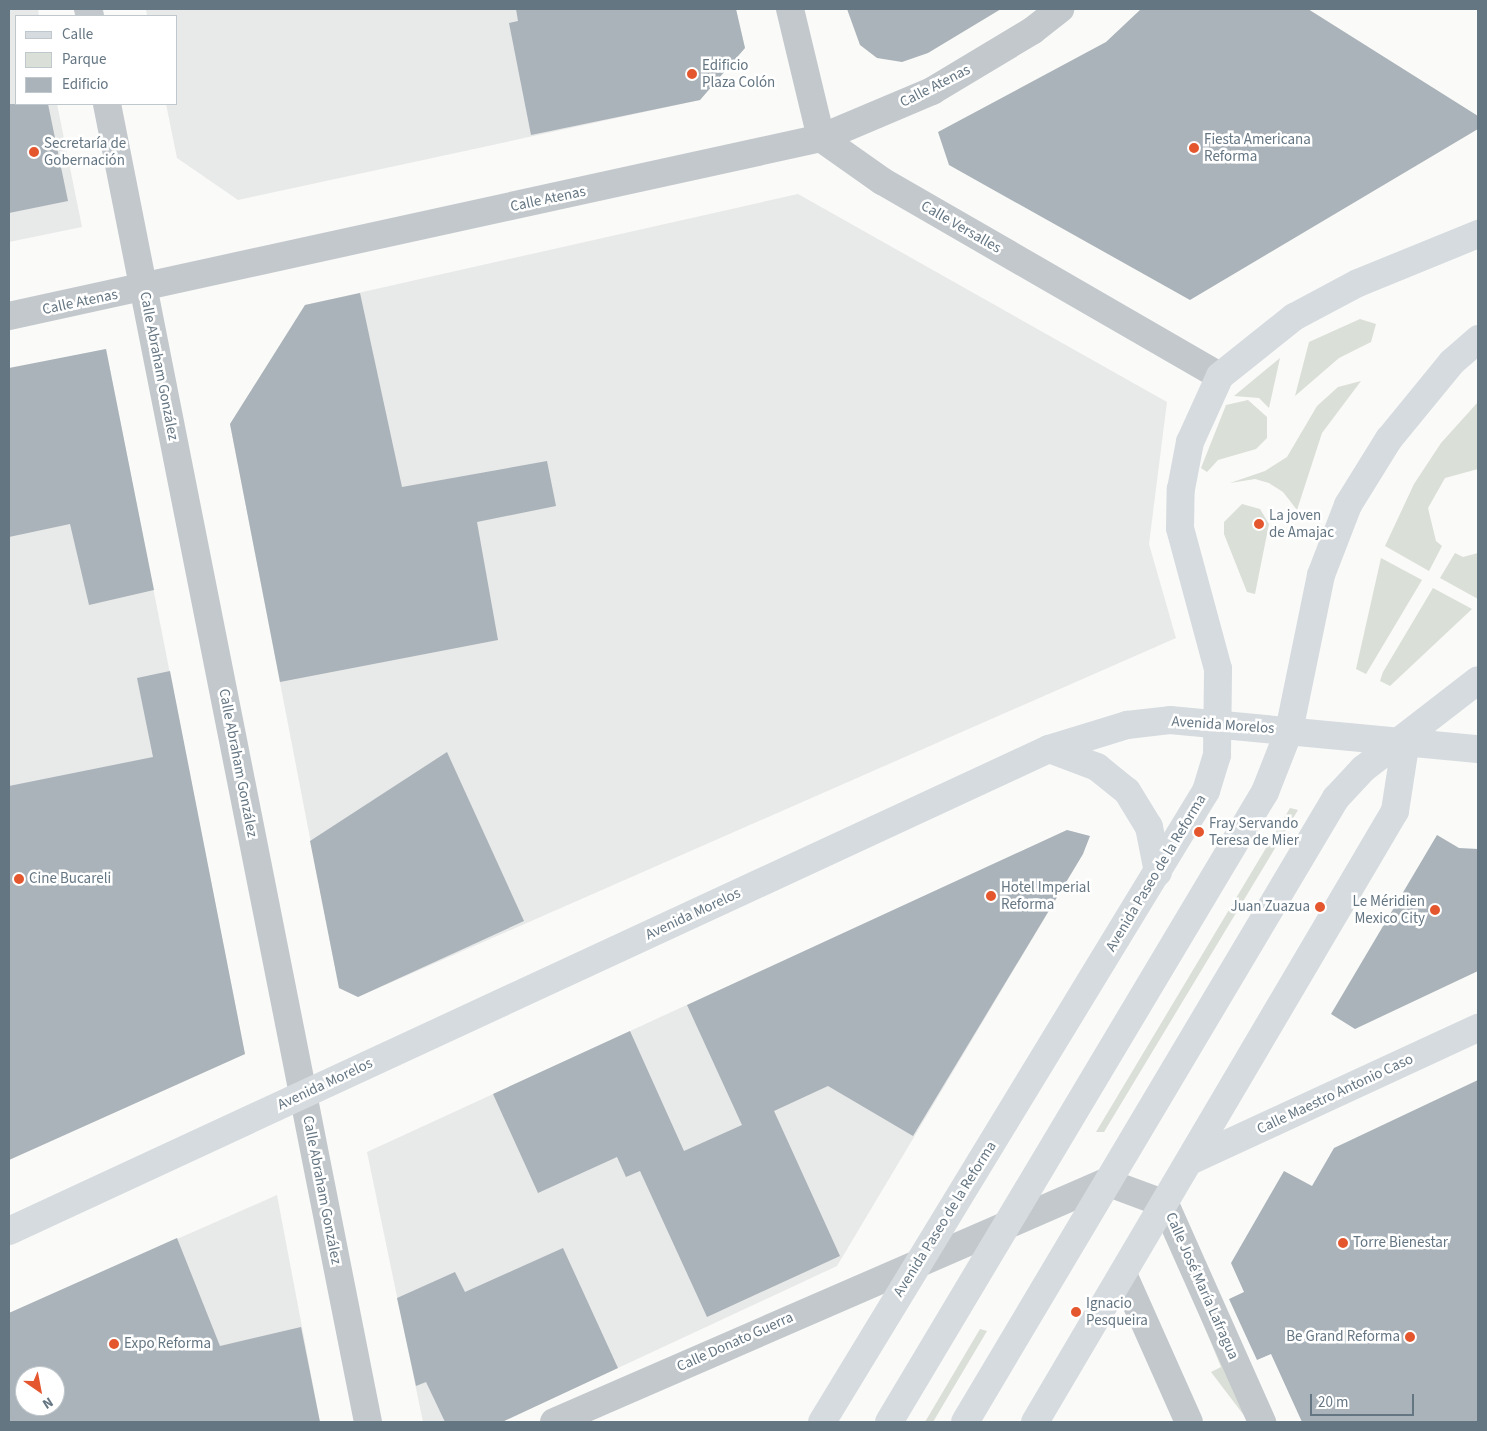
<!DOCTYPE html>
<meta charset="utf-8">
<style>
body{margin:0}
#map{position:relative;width:1487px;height:1431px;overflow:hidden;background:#fafaf8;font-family:"Source Sans 3",sans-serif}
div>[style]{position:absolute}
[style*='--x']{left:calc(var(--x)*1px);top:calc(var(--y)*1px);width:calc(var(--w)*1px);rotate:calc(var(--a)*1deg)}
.built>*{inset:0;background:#e8e9e9}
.green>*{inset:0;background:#dadfd7}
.building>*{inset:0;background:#aab3b9}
.street>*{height:28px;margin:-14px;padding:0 14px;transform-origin:14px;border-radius:14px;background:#c3c8cc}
.secondary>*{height:28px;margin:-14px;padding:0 14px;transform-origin:14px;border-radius:14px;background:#d6dbdf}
.dots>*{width:14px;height:14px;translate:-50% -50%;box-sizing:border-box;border:2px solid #fff;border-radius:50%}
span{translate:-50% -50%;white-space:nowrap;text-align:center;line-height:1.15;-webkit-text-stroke:5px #fff;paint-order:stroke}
.poi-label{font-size:15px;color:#657683}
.left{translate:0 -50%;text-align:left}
.right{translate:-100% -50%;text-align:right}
.street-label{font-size:15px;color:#657683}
.frame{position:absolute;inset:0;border:10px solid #657683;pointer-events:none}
.legend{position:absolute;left:15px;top:15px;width:162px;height:90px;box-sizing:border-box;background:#fff;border:1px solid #c1c8cd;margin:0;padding:6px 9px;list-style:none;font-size:15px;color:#657683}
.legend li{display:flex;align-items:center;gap:10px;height:25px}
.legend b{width:25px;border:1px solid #c1c8cd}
.north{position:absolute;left:15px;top:1366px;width:50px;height:50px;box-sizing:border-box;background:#fff;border:1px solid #c1c8cd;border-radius:50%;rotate:147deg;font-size:14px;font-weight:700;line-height:20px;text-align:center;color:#657683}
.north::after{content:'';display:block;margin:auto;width:18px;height:22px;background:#e4572e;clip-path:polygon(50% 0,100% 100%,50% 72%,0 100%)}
.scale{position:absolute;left:1310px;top:1394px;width:104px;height:22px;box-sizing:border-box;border:2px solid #657683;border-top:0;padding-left:6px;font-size:15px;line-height:18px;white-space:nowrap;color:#657683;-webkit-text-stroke:4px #fff;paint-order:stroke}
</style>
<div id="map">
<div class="built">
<i style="clip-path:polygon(9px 9px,38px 9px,39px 16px,16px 16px,16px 104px,57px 104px,82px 227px,9px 242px)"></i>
<i style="clip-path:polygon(146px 9px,736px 9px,745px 48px,700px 100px,238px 200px,177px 158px,166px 104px,176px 104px,176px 16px,147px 16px)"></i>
<i style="clip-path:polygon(798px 194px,1167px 402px,1149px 544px,1176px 638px,358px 997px,339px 988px,230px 424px,305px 305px)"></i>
<i style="clip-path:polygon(106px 349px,245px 1054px,9px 1160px,9px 369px)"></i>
<i style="clip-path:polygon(1067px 830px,1081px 834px,1083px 854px,837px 1266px,502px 1422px,423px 1422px,367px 1152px)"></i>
<i style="clip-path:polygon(evenodd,277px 1195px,320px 1422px,9px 1422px,9px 1313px,277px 1195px,25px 1376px,55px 1376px,55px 1406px,25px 1406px,25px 1376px)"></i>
</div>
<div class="green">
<i style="clip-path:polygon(1360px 319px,1376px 324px,1371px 342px,1339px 358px,1295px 396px,1309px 342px)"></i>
<i style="clip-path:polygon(1280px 358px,1269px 408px,1259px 398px,1234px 396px)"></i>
<i style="clip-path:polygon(1361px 381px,1322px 433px,1297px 510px,1283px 492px,1269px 483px,1255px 479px,1230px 483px,1265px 471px,1287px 457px,1317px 406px,1338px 387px)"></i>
<i style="clip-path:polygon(1248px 400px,1267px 417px,1267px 438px,1256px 449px,1218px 460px,1207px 472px,1201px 468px,1226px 405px)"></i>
<i style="clip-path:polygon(1478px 402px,1478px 469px,1445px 478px,1428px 508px,1436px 541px,1442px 546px,1429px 571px,1385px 546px,1414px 484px,1441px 443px)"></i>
<i style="clip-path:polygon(1242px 504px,1260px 509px,1269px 524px,1255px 594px,1247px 592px,1224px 534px,1224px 522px)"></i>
<i style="clip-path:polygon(1455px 553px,1463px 557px,1478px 553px,1478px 599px,1440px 578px)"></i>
<i style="clip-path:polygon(1381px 558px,1422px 580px,1366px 674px,1356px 669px)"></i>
<i style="clip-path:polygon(1433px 588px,1472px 609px,1390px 686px,1380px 681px,1383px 672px)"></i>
<i style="clip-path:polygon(1290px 808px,1298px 810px,1104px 1132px,1096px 1132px)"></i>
<i style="clip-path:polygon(1185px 1280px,1249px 1422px,1211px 1372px,1221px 1367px)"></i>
<i style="clip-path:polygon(980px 1329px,987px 1331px,933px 1422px,925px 1422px)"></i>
</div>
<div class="building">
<i style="clip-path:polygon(516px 9px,736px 9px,745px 48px,700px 100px,531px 135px,509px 23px,518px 21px)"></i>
<i style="clip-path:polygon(847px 9px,1001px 9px,928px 53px,902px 62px,877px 58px,860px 45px)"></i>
<i style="clip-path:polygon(1141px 9px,1308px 9px,1478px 116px,1478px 129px,1190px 300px,949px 165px,938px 132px,1106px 42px)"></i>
<i style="clip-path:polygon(9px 104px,48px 104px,68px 201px,9px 213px)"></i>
<i style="clip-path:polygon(360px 293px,402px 487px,547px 461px,556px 506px,477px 522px,498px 640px,280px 682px,230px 424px,305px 305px)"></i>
<i style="clip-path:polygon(106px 349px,154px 590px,89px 605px,70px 524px,9px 537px,9px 368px)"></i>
<i style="clip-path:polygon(170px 671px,245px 1054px,9px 1160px,9px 786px,153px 757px,137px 678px)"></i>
<i style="clip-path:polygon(447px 752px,524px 921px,358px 997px,339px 988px,310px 841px)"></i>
<i style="clip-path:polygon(1067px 830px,1090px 836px,1083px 854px,913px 1136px,828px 1086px,774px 1111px,840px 1256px,707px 1317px,640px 1171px,626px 1177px,617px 1157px,538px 1193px,493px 1094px,630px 1031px,684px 1151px,742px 1125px,687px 1005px)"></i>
<i style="clip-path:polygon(1437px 835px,1459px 848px,1478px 849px,1478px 971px,1355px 1029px,1331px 1014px)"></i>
<i style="clip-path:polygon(1478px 1080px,1478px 1422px,1302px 1422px,1271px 1354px,1257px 1360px,1245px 1334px,1229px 1299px,1244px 1292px,1231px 1263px,1284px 1171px,1312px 1186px,1334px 1148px)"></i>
<i style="clip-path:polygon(evenodd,177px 1238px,220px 1346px,301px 1327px,320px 1422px,9px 1422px,9px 1313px,177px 1238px,25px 1376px,55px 1376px,55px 1406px,25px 1406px,25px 1376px)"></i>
<i style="clip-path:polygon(563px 1248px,618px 1368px,502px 1422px,445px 1422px,426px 1382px,416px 1386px,397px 1298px,455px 1272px,465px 1292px)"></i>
</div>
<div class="street">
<i style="--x:88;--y:9;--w:7;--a:74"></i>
<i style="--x:790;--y:9;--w:133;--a:76.5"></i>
<i style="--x:821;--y:138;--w:75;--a:35.2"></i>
<i style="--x:882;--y:181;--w:390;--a:30"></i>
<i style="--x:107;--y:104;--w:1344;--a:78.8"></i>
<i style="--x:9;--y:316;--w:831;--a:-12.36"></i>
<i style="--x:821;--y:138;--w:121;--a:-22.9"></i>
<i style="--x:932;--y:91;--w:117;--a:-31"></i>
<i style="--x:1032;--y:31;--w:36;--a:-38"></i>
<i style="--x:1123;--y:1274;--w:162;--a:66"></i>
<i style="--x:554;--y:1422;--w:602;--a:-23.5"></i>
<i style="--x:1106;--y:1182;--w:63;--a:20.4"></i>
<i style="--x:1165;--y:1204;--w:239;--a:66"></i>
</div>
<div class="secondary">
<i style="--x:1049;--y:749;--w:51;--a:20.6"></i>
<i style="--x:1097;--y:767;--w:38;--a:39"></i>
<i style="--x:1127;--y:791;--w:42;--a:58.6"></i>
<i style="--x:1149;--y:827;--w:46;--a:78.7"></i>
<i style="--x:1192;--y:1160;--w:315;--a:-24.8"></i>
<i style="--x:9;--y:1231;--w:1146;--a:-24.87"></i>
<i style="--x:1049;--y:749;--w:82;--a:-17.1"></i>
<i style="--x:1127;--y:725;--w:43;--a:-6.6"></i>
<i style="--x:1170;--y:720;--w:309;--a:5.4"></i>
<i style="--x:822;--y:1422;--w:739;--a:-58.68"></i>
<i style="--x:1206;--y:791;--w:38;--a:-73"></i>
<i style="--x:1217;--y:755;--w:86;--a:-89.3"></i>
<i style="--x:1218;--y:669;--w:146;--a:-105.1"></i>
<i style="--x:1180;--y:528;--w:39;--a:-89"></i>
<i style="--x:1181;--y:489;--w:48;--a:-79.2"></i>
<i style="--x:1190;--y:442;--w:72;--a:-65.6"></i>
<i style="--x:1220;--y:376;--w:95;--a:-38.6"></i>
<i style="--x:1294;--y:317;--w:72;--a:-28"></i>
<i style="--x:1358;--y:283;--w:130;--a:-22.2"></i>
<i style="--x:889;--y:1422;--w:734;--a:-59.17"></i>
<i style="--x:1265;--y:792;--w:66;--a:-68.5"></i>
<i style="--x:1289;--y:731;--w:159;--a:-78.4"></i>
<i style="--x:1321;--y:575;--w:75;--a:-68.9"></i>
<i style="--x:1348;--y:505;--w:78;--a:-58.2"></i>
<i style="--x:1389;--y:439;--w:99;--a:-50.7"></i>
<i style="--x:1452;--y:362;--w:35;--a:-41"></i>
<i style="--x:965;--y:1422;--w:726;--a:-59.27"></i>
<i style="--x:1336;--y:798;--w:40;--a:-47"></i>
<i style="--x:1363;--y:769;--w:145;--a:-37.7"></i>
<i style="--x:1035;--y:1422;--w:709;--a:-59.49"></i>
<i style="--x:1395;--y:811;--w:72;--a:-81.2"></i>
</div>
<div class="dots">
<i style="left:692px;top:74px;background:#e4572e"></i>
<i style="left:1194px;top:148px;background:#e4572e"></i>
<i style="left:34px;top:152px;background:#e4572e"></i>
<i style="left:1259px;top:524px;background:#e4572e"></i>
<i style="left:1199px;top:832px;background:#e4572e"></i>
<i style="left:19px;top:879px;background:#e4572e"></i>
<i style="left:991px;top:896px;background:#e4572e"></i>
<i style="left:1320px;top:907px;background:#e4572e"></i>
<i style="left:1435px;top:910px;background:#e4572e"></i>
<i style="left:1343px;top:1243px;background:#e4572e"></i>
<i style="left:1076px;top:1312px;background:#e4572e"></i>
<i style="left:1410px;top:1337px;background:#e4572e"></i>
<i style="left:114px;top:1344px;background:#e4572e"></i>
</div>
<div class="poi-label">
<span class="left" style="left:702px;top:74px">Edificio<br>Plaza Colón</span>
<span class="left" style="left:1204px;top:148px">Fiesta Americana<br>Reforma</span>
<span class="left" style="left:44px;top:152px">Secretaría de<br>Gobernación</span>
<span class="left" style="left:1269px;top:524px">La joven<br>de Amajac</span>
<span class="left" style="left:1209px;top:832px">Fray Servando<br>Teresa de Mier</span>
<span class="left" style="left:29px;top:879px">Cine Bucareli</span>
<span class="left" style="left:1001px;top:896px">Hotel Imperial<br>Reforma</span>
<span class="right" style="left:1425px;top:910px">Le Méridien<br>Mexico City</span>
<span class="right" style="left:1310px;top:907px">Juan Zuazua</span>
<span class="left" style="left:1353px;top:1243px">Torre Bienestar</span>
<span class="left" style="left:1086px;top:1312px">Ignacio<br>Pesqueira</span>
<span class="right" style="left:1400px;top:1337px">Be Grand Reforma</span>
<span class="left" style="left:124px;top:1344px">Expo Reforma</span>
</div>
<div class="street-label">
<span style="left:935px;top:86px;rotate:-27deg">Calle Atenas</span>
<span style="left:548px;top:199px;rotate:-12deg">Calle Atenas</span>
<span style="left:961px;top:227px;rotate:30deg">Calle Versalles</span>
<span style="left:80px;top:302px;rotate:-12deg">Calle Atenas</span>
<span style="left:159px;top:366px;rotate:79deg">Calle Abraham González</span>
<span style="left:1223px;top:725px;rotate:4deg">Avenida Morelos</span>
<span style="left:238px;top:763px;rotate:79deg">Calle Abraham González</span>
<span style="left:1156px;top:873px;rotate:-59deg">Avenida Paseo de la Reforma</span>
<span style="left:693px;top:914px;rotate:-25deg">Avenida Morelos</span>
<span style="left:325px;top:1084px;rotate:-25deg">Avenida Morelos</span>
<span style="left:1335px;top:1094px;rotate:-25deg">Calle Maestro Antonio Caso</span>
<span style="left:322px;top:1190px;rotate:79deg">Calle Abraham González</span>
<span style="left:945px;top:1219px;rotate:-58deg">Avenida Paseo de la Reforma</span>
<span style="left:1202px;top:1286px;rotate:66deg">Calle José María Lafragua</span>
<span style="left:735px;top:1342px;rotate:-24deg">Calle Donato Guerra</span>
</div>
<div class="frame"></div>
<ul class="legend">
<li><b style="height:6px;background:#d6dbdf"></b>Calle</li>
<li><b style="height:14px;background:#dadfd7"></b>Parque</li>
<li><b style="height:14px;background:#aab3b9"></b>Edificio</li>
</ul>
<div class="north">N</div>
<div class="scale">20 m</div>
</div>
